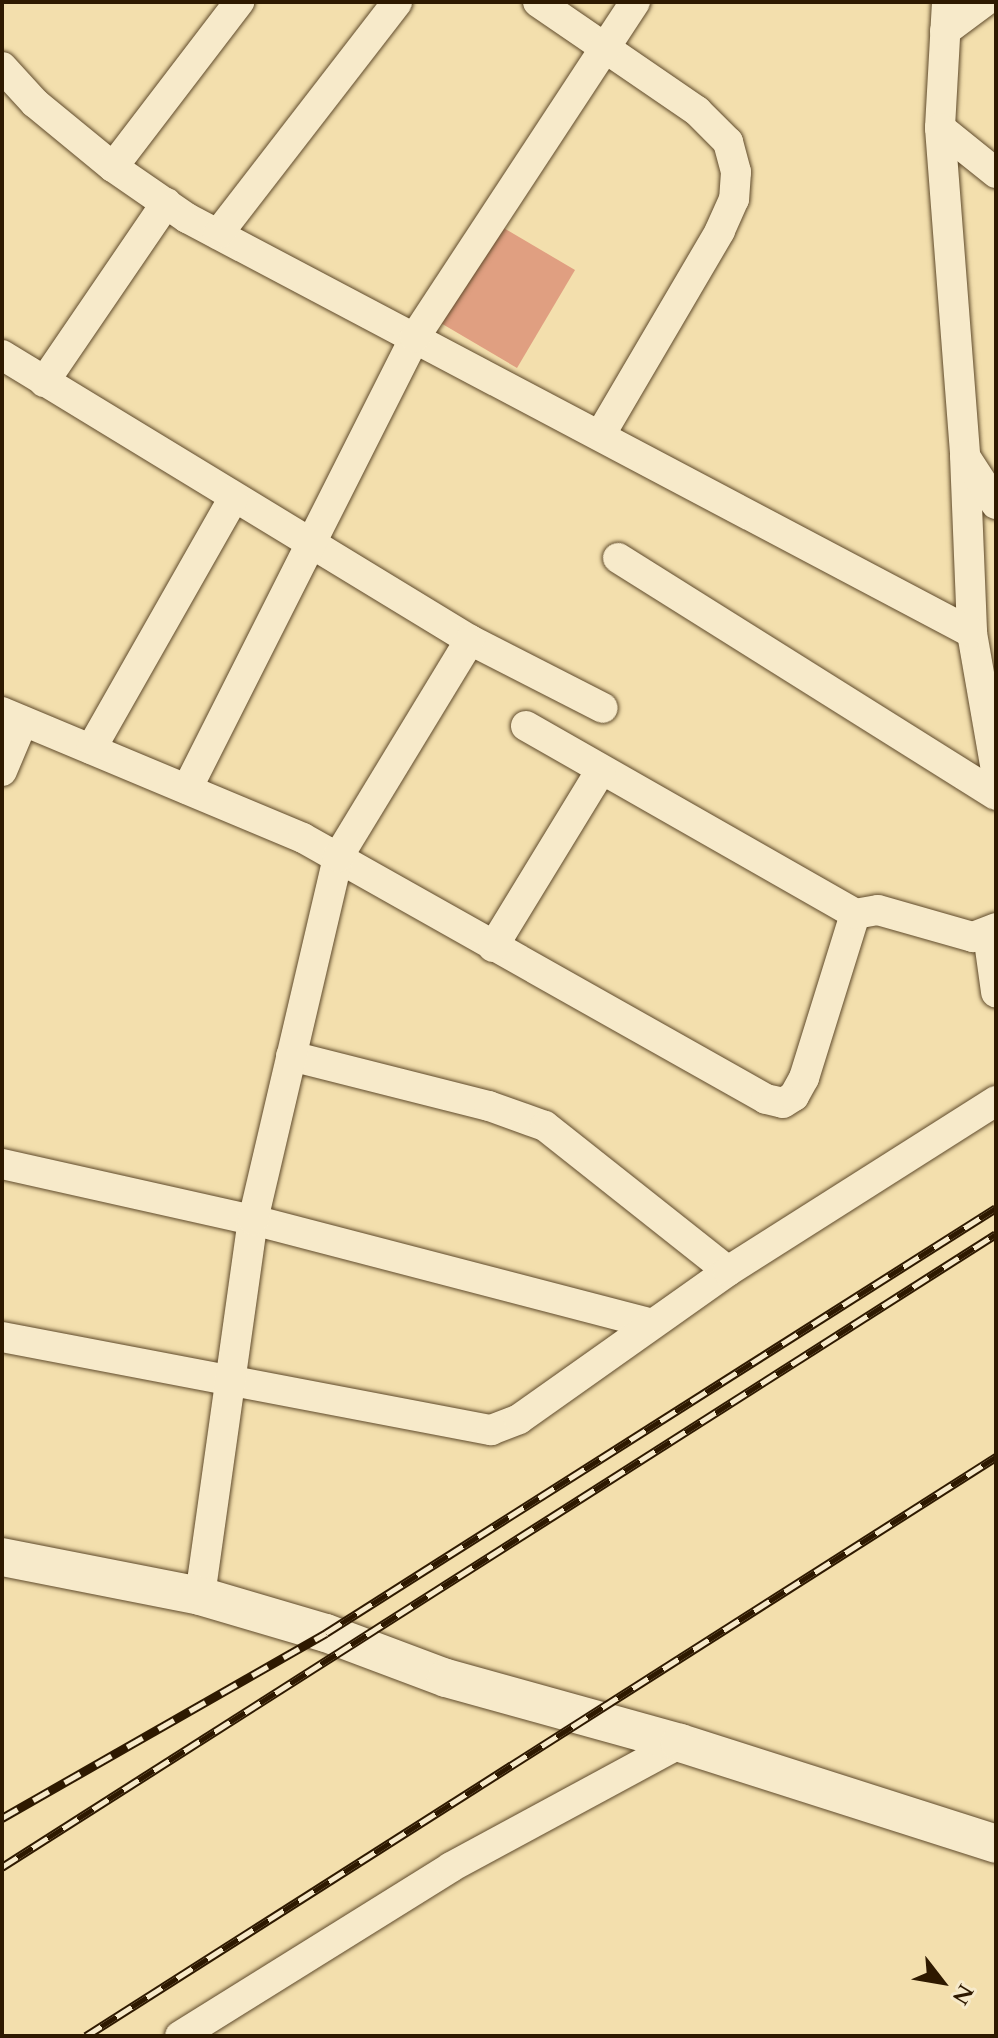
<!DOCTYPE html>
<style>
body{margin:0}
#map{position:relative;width:998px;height:2038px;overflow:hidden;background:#f3dfad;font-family:Cardo,serif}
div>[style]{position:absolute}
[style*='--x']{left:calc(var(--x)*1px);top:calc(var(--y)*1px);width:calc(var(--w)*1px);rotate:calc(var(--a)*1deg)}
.building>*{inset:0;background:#e09f81}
.roads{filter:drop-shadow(0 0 2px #5f4a2b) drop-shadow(0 0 2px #5f4a2b)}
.minor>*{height:30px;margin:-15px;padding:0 15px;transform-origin:15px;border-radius:15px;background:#f7eaca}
.tertiary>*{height:38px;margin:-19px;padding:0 19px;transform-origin:19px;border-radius:19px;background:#f7eaca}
.rail>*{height:9px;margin-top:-4.5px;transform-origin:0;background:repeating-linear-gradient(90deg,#f7eaca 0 18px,#2e1900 0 36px);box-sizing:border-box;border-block:2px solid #2e1900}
span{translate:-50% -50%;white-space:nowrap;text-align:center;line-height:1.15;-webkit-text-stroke:8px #f7eaca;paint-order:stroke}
.frame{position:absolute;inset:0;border:4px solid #2e1900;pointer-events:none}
.north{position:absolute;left:902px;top:1942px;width:80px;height:80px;-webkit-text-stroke:6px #f7eaca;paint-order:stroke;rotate:121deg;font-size:22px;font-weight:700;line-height:32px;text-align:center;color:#2e1900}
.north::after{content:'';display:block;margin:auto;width:28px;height:36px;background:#2e1900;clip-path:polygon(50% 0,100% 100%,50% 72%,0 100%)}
</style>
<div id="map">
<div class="building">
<i style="clip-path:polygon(497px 224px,575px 270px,517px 368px,439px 322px)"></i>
</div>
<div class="roads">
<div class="minor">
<i style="--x:538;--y:2;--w:193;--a:34.4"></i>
<i style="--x:697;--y:111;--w:44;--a:45"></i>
<i style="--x:728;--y:142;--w:31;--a:75"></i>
<i style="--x:736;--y:172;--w:27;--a:94"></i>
<i style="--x:734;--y:199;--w:35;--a:114"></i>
<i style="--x:720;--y:231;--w:235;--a:120.4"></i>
<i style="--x:947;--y:2;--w:126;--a:93.2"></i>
<i style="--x:940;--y:128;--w:329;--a:85.6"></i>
<i style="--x:965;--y:456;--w:177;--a:87.7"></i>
<i style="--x:972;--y:633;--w:140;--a:80.1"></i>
<i style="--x:945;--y:31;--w:49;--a:-36.6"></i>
<i style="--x:2;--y:67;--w:49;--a:47.5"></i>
<i style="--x:35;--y:103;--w:101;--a:39.4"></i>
<i style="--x:113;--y:167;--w:90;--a:34.6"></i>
<i style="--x:187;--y:218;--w:888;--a:27.86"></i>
<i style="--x:940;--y:128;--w:72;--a:38.8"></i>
<i style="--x:113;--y:167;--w:208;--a:-52.6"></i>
<i style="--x:218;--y:234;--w:293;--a:-52.3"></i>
<i style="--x:2;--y:355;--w:548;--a:31.34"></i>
<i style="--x:470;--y:640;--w:149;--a:27.1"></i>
<i style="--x:44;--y:382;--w:217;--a:-55.7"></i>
<i style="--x:966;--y:458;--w:55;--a:56.9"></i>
<i style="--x:618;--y:558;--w:446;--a:32.1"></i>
<i style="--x:2;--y:712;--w:326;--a:22.7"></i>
<i style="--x:303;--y:838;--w:531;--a:29.41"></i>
<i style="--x:766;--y:1099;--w:17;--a:13"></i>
<i style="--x:783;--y:1103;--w:13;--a:-32"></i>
<i style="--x:794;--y:1096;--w:21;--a:-61"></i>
<i style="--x:804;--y:1078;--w:172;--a:-72.7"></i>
<i style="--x:855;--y:914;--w:23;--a:-10"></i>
<i style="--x:878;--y:910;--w:99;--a:15.9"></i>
<i style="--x:973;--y:937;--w:25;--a:-21"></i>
<i style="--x:526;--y:726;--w:379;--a:29.7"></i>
<i style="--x:91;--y:749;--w:288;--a:-60.4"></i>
<i style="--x:2;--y:771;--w:54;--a:-67.2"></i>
<i style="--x:187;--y:789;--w:506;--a:-63.23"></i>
<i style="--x:415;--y:337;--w:401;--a:-56.7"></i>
<i style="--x:988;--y:934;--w:59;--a:82.1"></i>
<i style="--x:493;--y:947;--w:207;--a:-58.6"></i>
<i style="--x:291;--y:1056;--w:204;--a:14.2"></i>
<i style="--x:489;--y:1106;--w:59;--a:19.7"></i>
<i style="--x:545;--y:1126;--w:233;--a:38.4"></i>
<i style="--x:2;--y:1164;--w:257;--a:12.6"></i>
<i style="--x:253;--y:1220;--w:412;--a:14.6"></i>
<i style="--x:2;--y:1337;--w:498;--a:10.8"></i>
<i style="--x:491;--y:1430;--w:30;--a:-21"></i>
<i style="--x:519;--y:1419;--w:256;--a:-35.3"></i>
<i style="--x:728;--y:1271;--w:317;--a:-32.4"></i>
<i style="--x:200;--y:1596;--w:380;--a:-82"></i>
<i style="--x:253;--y:1220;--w:373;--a:-76.8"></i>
<i style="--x:338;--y:857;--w:254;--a:-58.7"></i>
<i style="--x:180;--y:2036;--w:319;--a:-31.9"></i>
<i style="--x:451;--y:1867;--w:260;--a:-28.4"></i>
</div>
<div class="tertiary">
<i style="--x:2;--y:1557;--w:202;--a:11.1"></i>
<i style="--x:200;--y:1596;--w:131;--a:16.4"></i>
<i style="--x:326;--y:1633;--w:128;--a:20.6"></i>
<i style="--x:446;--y:1678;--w:243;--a:15.5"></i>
<i style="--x:680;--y:1743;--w:332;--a:17.7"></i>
</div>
</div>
<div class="rail">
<i style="--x:2;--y:1818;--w:373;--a:-29.7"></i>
<i style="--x:326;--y:1633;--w:793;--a:-32.39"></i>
<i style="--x:2;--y:1867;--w:1178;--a:-32.49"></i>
<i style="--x:86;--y:2036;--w:1079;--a:-32.47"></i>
</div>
<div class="frame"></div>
<div class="north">N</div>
</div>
